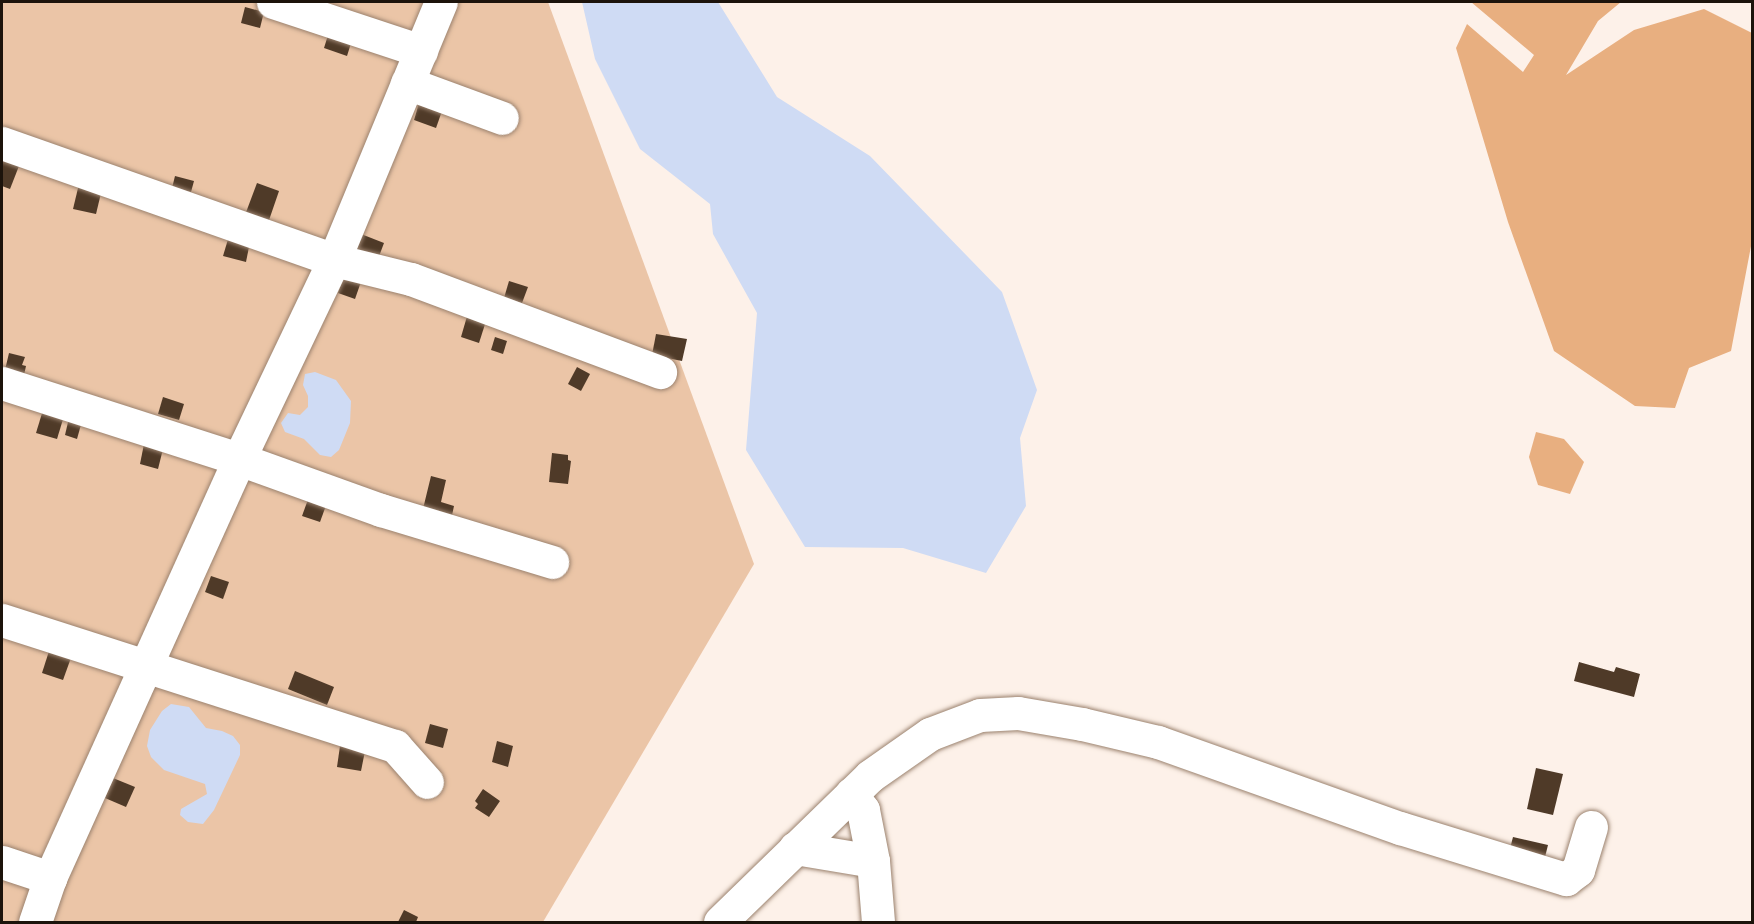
<!DOCTYPE html>
<style>
body{margin:0}
#map{position:relative;width:1754px;height:924px;overflow:hidden;background:#fdf1e9;font-family:"Nunito Sans",sans-serif}
div>[style]{position:absolute}
[style*='--x']{left:calc(var(--x)*1px);top:calc(var(--y)*1px);width:calc(var(--w)*1px);rotate:calc(var(--a)*1deg)}
.green>*{inset:0;background:#ebc5a7}
.forest>*{inset:0;background:#e8af80}
.water>*{inset:0;background:#cfdbf4}
.building>*{inset:0;background:#4f3a28}
.roads{filter:drop-shadow(0 0 2px #9b826e) drop-shadow(0 0 2px #9b826e)}
.minor>*{height:33px;margin:-16.5px;padding:0 16.5px;transform-origin:16.5px;border-radius:16.5px;background:#fff}
span{translate:-50% -50%;white-space:nowrap;text-align:center;line-height:1.15;-webkit-text-stroke:6px #fdf1e9;paint-order:stroke}
.frame{position:absolute;inset:0;border:3px solid #1c130b;pointer-events:none}
</style>
<div id="map">
<div class="green">
<i style="clip-path:polygon(2px 2px,548px 2px,754px 564px,543px 922px,2px 922px)"></i>
</div>
<div class="forest">
<i style="clip-path:polygon(1471px 2px,1621px 2px,1598px 21px,1566px 75px,1634px 30px,1704px 9px,1752px 33px,1752px 241px,1731px 351px,1689px 368px,1675px 408px,1635px 406px,1554px 351px,1508px 222px,1456px 48px,1467px 24px,1523px 72px,1534px 55px)"></i>
<i style="clip-path:polygon(1536px 432px,1564px 439px,1584px 462px,1570px 494px,1538px 485px,1529px 457px)"></i>
</div>
<div class="water">
<i style="clip-path:polygon(582px 2px,718px 2px,777px 97px,870px 156px,1002px 292px,1037px 390px,1020px 438px,1026px 506px,986px 573px,903px 548px,805px 547px,746px 450px,757px 313px,713px 234px,710px 204px,640px 149px,595px 59px)"></i>
<i style="clip-path:polygon(315px 372px,336px 380px,351px 401px,350px 423px,339px 450px,331px 457px,320px 455px,304px 439px,285px 432px,281px 423px,288px 413px,300px 415px,308px 407px,308px 396px,303px 385px,305px 374px)"></i>
<i style="clip-path:polygon(171px 704px,189px 707px,206px 728px,222px 731px,233px 736px,240px 745px,240px 755px,214px 810px,203px 824px,188px 822px,180px 815px,181px 809px,207px 794px,205px 784px,164px 770px,151px 757px,147px 746px,150px 730px,162px 711px)"></i>
</div>
<div class="building">
<i style="clip-path:polygon(245px 7px,264px 12px,260px 28px,241px 23px)"></i>
<i style="clip-path:polygon(329px 32px,352px 40px,347px 56px,324px 48px)"></i>
<i style="clip-path:polygon(419px 103px,442px 111px,436px 128px,414px 120px)"></i>
<i style="clip-path:polygon(2px 159px,19px 166px,10px 189px,2px 186px)"></i>
<i style="clip-path:polygon(175px 176px,194px 181px,191px 192px,172px 188px)"></i>
<i style="clip-path:polygon(257px 183px,279px 191px,268px 223px,245px 215px)"></i>
<i style="clip-path:polygon(79px 184px,102px 189px,96px 214px,73px 209px)"></i>
<i style="clip-path:polygon(361px 234px,384px 243px,378px 259px,354px 250px)"></i>
<i style="clip-path:polygon(229px 236px,250px 242px,246px 262px,223px 256px)"></i>
<i style="clip-path:polygon(346px 270px,363px 276px,355px 299px,338px 293px)"></i>
<i style="clip-path:polygon(509px 281px,528px 287px,522px 303px,504px 298px)"></i>
<i style="clip-path:polygon(468px 313px,487px 318px,479px 343px,461px 337px)"></i>
<i style="clip-path:polygon(656px 334px,687px 339px,682px 361px,652px 355px)"></i>
<i style="clip-path:polygon(495px 337px,507px 341px,503px 354px,491px 350px)"></i>
<i style="clip-path:polygon(9px 353px,25px 357px,22px 365px,26px 366px,24px 375px,5px 370px)"></i>
<i style="clip-path:polygon(577px 367px,590px 374px,581px 391px,568px 384px)"></i>
<i style="clip-path:polygon(163px 397px,184px 404px,179px 420px,158px 414px)"></i>
<i style="clip-path:polygon(43px 410px,64px 416px,57px 439px,36px 433px)"></i>
<i style="clip-path:polygon(69px 418px,82px 421px,77px 439px,65px 435px)"></i>
<i style="clip-path:polygon(144px 444px,163px 449px,158px 469px,140px 464px)"></i>
<i style="clip-path:polygon(552px 453px,568px 455px,568px 460px,571px 461px,568px 484px,549px 482px)"></i>
<i style="clip-path:polygon(431px 476px,446px 480px,441px 502px,454px 506px,451px 520px,422px 513px)"></i>
<i style="clip-path:polygon(310px 494px,328px 500px,320px 522px,302px 516px)"></i>
<i style="clip-path:polygon(211px 576px,229px 582px,223px 599px,205px 592px)"></i>
<i style="clip-path:polygon(50px 648px,72px 655px,63px 680px,42px 673px)"></i>
<i style="clip-path:polygon(1579px 662px,1614px 672px,1616px 667px,1640px 674px,1634px 697px,1574px 681px)"></i>
<i style="clip-path:polygon(295px 671px,334px 687px,327px 705px,288px 689px)"></i>
<i style="clip-path:polygon(430px 724px,448px 729px,443px 748px,425px 743px)"></i>
<i style="clip-path:polygon(497px 741px,513px 746px,508px 767px,492px 762px)"></i>
<i style="clip-path:polygon(340px 746px,365px 751px,361px 771px,337px 767px)"></i>
<i style="clip-path:polygon(1536px 768px,1563px 774px,1553px 815px,1527px 809px)"></i>
<i style="clip-path:polygon(113px 778px,135px 787px,126px 807px,105px 798px)"></i>
<i style="clip-path:polygon(483px 789px,500px 801px,489px 817px,475px 808px,478px 804px,475px 801px)"></i>
<i style="clip-path:polygon(1513px 837px,1548px 845px,1543px 865px,1508px 856px)"></i>
<i style="clip-path:polygon(404px 910px,418px 917px,416px 922px,398px 922px)"></i>
</div>
<div class="roads">
<div class="minor">
<i style="--x:273;--y:2;--w:156;--a:18.3"></i>
<i style="--x:407;--y:83;--w:101;--a:20.2"></i>
<i style="--x:2;--y:143;--w:352;--a:19.4"></i>
<i style="--x:334;--y:260;--w:79;--a:13.9"></i>
<i style="--x:411;--y:279;--w:266;--a:20.5"></i>
<i style="--x:2;--y:383;--w:249;--a:17.8"></i>
<i style="--x:239;--y:459;--w:151;--a:19.8"></i>
<i style="--x:381;--y:510;--w:179;--a:16.9"></i>
<i style="--x:2;--y:620;--w:413;--a:17.8"></i>
<i style="--x:395;--y:746;--w:48;--a:48.4"></i>
<i style="--x:851;--y:794;--w:20;--a:53"></i>
<i style="--x:863;--y:810;--w:52;--a:78.9"></i>
<i style="--x:795;--y:848;--w:79;--a:9.5"></i>
<i style="--x:873;--y:861;--w:61;--a:85.3"></i>
<i style="--x:2;--y:862;--w:51;--a:18.4"></i>
<i style="--x:35;--y:922;--w:46;--a:-71.2"></i>
<i style="--x:50;--y:878;--w:460;--a:-65.7"></i>
<i style="--x:239;--y:459;--w:221;--a:-64.5"></i>
<i style="--x:334;--y:260;--w:279;--a:-67.5"></i>
<i style="--x:720;--y:922;--w:209;--a:-44.2"></i>
<i style="--x:870;--y:776;--w:73;--a:-35"></i>
<i style="--x:930;--y:734;--w:53;--a:-20.8"></i>
<i style="--x:980;--y:715;--w:38;--a:-3"></i>
<i style="--x:1018;--y:713;--w:65;--a:9.8"></i>
<i style="--x:1082;--y:724;--w:78;--a:13.3"></i>
<i style="--x:1158;--y:742;--w:257;--a:19.6"></i>
<i style="--x:1400;--y:828;--w:174;--a:17.1"></i>
<i style="--x:1566;--y:879;--w:15;--a:-37"></i>
<i style="--x:1578;--y:870;--w:45;--a:-73.2"></i>
</div>
</div>
<div class="frame"></div>
</div>
